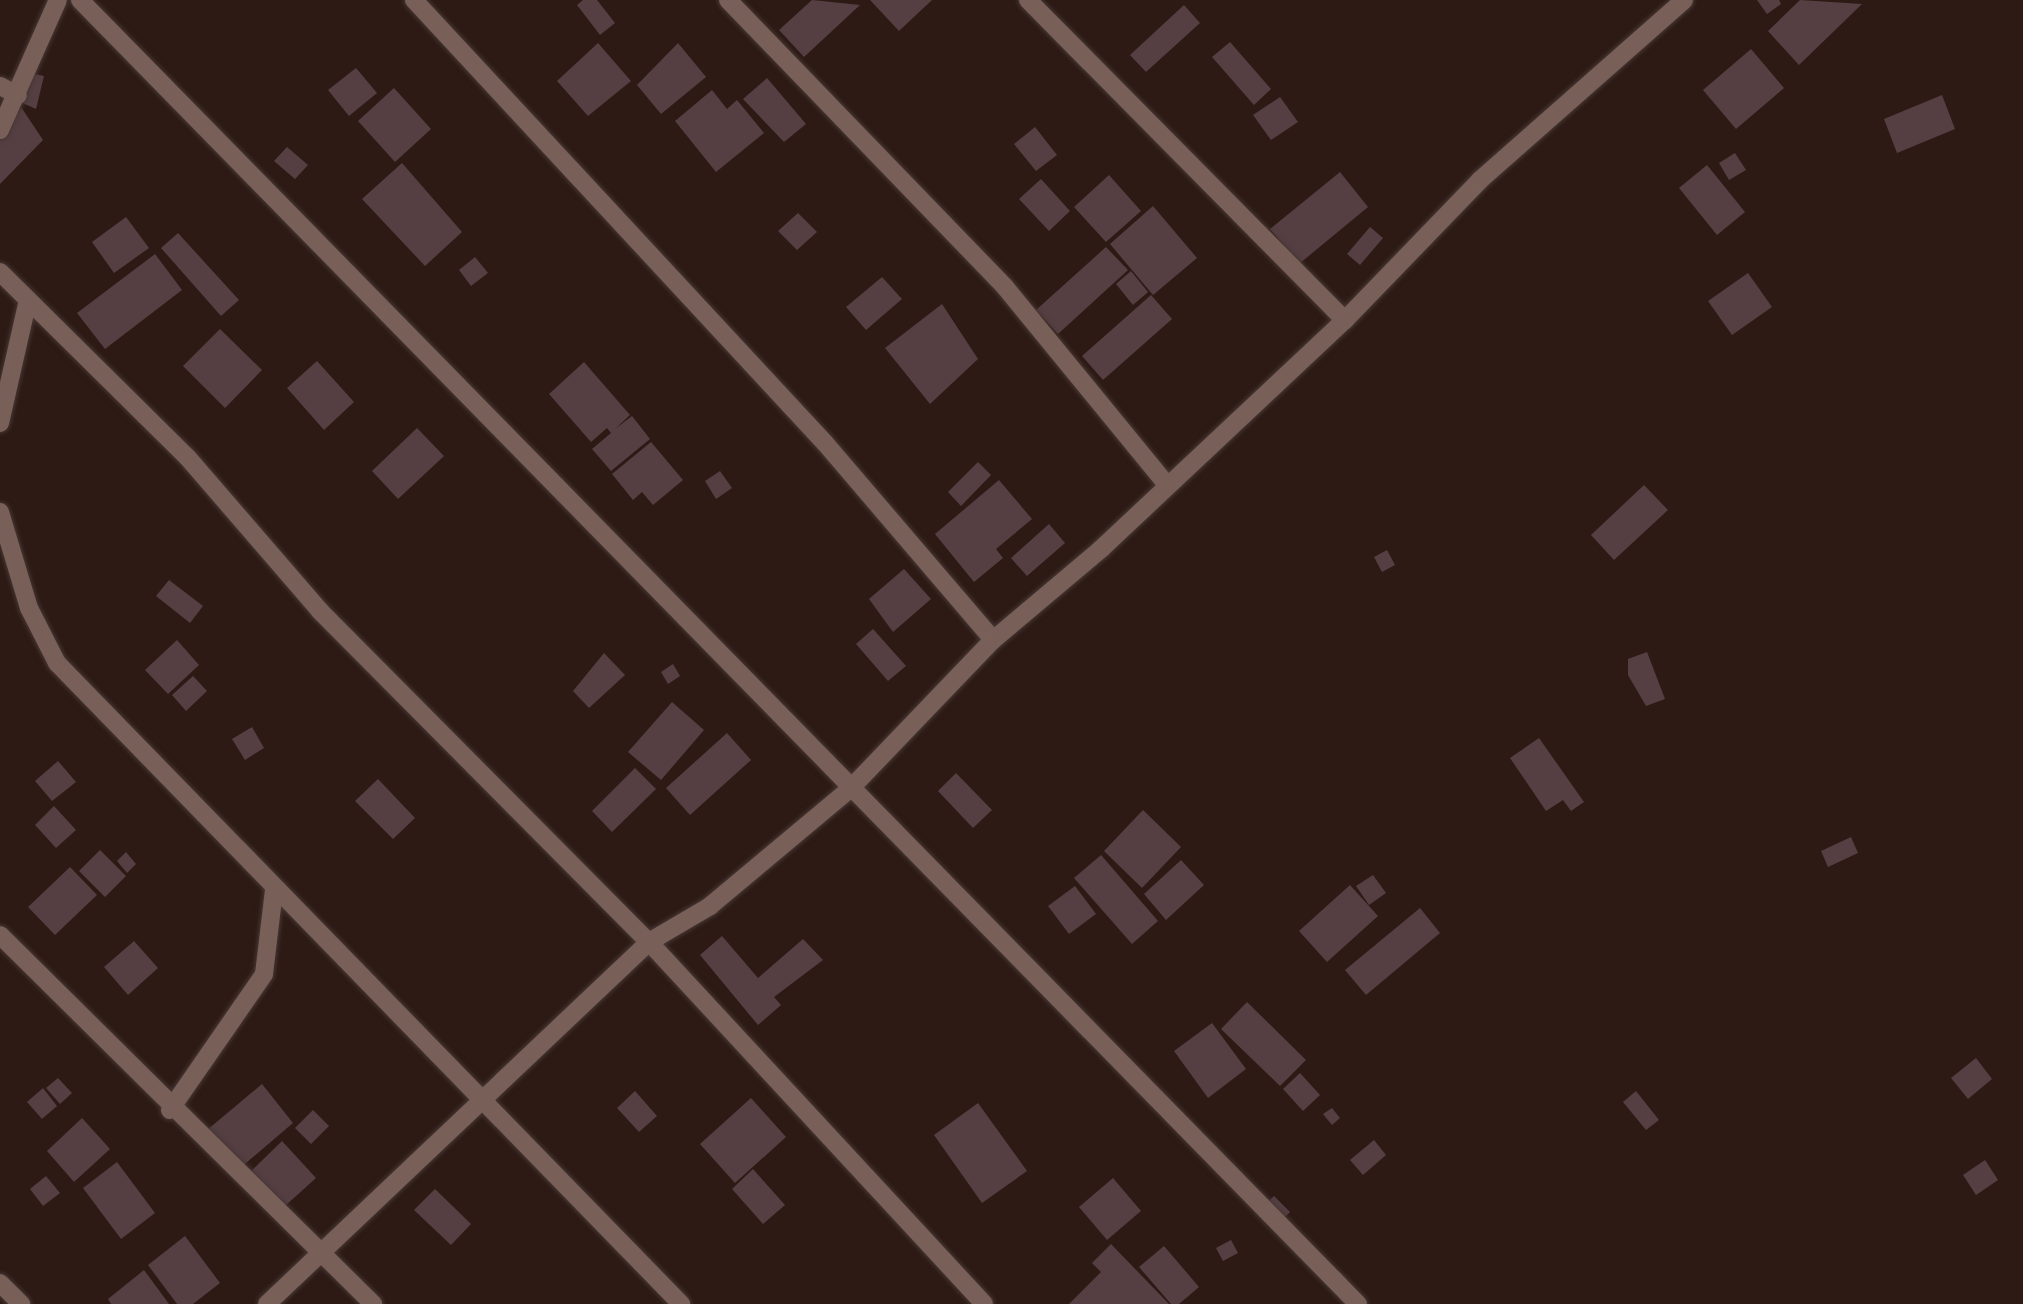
<!DOCTYPE html>
<style>
body{margin:0}
#map{position:relative;width:2023px;height:1304px;overflow:hidden;background:#2d1a15;font-family:Raleway,sans-serif}
div>[style]{position:absolute}
[style*='--x']{left:calc(var(--x)*1px);top:calc(var(--y)*1px);width:calc(var(--w)*1px);rotate:calc(var(--a)*1deg)}
.building>*{inset:0;background:#553f43}
.roads{filter:drop-shadow(0 0 2px #473734) drop-shadow(0 0 2px #473734)}
.minor>*{height:18px;margin:-9px;padding:0 9px;transform-origin:9px;border-radius:9px;background:#786059}
span{translate:-50% -50%;white-space:nowrap;text-align:center;line-height:1.15;-webkit-text-stroke:5px #23110c;paint-order:stroke}
</style>
<div id="map">
<div class="building">
<i style="clip-path:polygon(583px 0,597px 0,615px 23px,600px 35px,577px 5px)"></i>
<i style="clip-path:polygon(812px 0,860px 5px,804px 57px,779px 30px)"></i>
<i style="clip-path:polygon(870px 0,932px 0,899px 31px)"></i>
<i style="clip-path:polygon(1757px 0,1779px 0,1781px 4px,1767px 14px)"></i>
<i style="clip-path:polygon(1800px 0,1862px 4px,1799px 65px,1768px 31px)"></i>
<i style="clip-path:polygon(1184px 5px,1200px 23px,1146px 72px,1130px 55px)"></i>
<i style="clip-path:polygon(1230px 42px,1271px 89px,1254px 105px,1212px 57px)"></i>
<i style="clip-path:polygon(598px 43px,631px 81px,588px 116px,557px 81px)"></i>
<i style="clip-path:polygon(678px 43px,706px 77px,661px 114px,637px 85px)"></i>
<i style="clip-path:polygon(1751px 49px,1784px 88px,1736px 129px,1703px 90px)"></i>
<i style="clip-path:polygon(356px 68px,377px 93px,349px 116px,328px 90px)"></i>
<i style="clip-path:polygon(30px 73px,44px 76px,36px 109px,16px 100px)"></i>
<i style="clip-path:polygon(767px 78px,806px 124px,784px 142px,743px 99px)"></i>
<i style="clip-path:polygon(394px 88px,431px 129px,395px 162px,358px 121px)"></i>
<i style="clip-path:polygon(712px 90px,727px 109px,737px 100px,764px 133px,716px 172px,675px 121px)"></i>
<i style="clip-path:polygon(1942px 95px,1955px 129px,1897px 153px,1884px 119px)"></i>
<i style="clip-path:polygon(1280px 97px,1298px 122px,1271px 140px,1253px 115px)"></i>
<i style="clip-path:polygon(21px 107px,43px 140px,0 184px,0 138px)"></i>
<i style="clip-path:polygon(1035px 127px,1057px 155px,1036px 171px,1014px 144px)"></i>
<i style="clip-path:polygon(287px 147px,308px 165px,295px 179px,274px 161px)"></i>
<i style="clip-path:polygon(1735px 153px,1746px 170px,1729px 180px,1719px 163px)"></i>
<i style="clip-path:polygon(402px 163px,462px 232px,425px 266px,362px 199px)"></i>
<i style="clip-path:polygon(1707px 165px,1745px 212px,1717px 235px,1679px 188px)"></i>
<i style="clip-path:polygon(1340px 172px,1368px 207px,1299px 264px,1270px 229px)"></i>
<i style="clip-path:polygon(1109px 175px,1141px 211px,1106px 242px,1074px 207px)"></i>
<i style="clip-path:polygon(1041px 179px,1070px 211px,1049px 231px,1019px 199px)"></i>
<i style="clip-path:polygon(1153px 206px,1197px 258px,1153px 295px,1110px 244px)"></i>
<i style="clip-path:polygon(798px 213px,817px 232px,797px 250px,778px 231px)"></i>
<i style="clip-path:polygon(126px 217px,149px 248px,114px 273px,92px 242px)"></i>
<i style="clip-path:polygon(1370px 227px,1383px 238px,1360px 265px,1347px 254px)"></i>
<i style="clip-path:polygon(178px 233px,239px 300px,221px 316px,161px 248px)"></i>
<i style="clip-path:polygon(1106px 247px,1128px 270px,1058px 334px,1036px 310px)"></i>
<i style="clip-path:polygon(155px 254px,182px 290px,105px 349px,77px 313px)"></i>
<i style="clip-path:polygon(475px 257px,488px 273px,471px 286px,459px 270px)"></i>
<i style="clip-path:polygon(1131px 271px,1148px 292px,1133px 305px,1116px 284px)"></i>
<i style="clip-path:polygon(1748px 273px,1772px 307px,1732px 335px,1708px 301px)"></i>
<i style="clip-path:polygon(882px 277px,902px 299px,866px 330px,846px 307px)"></i>
<i style="clip-path:polygon(1151px 295px,1172px 319px,1103px 380px,1082px 356px)"></i>
<i style="clip-path:polygon(942px 304px,978px 359px,930px 404px,885px 348px)"></i>
<i style="clip-path:polygon(220px 329px,262px 370px,225px 408px,183px 366px)"></i>
<i style="clip-path:polygon(317px 361px,354px 402px,324px 430px,287px 388px)"></i>
<i style="clip-path:polygon(584px 362px,630px 415px,615px 429px,632px 416px,650px 439px,611px 471px,592px 449px,611px 433px,607px 428px,591px 442px,549px 394px)"></i>
<i style="clip-path:polygon(417px 428px,444px 456px,398px 499px,372px 471px)"></i>
<i style="clip-path:polygon(651px 442px,683px 480px,653px 505px,642px 492px,633px 500px,612px 474px)"></i>
<i style="clip-path:polygon(978px 462px,991px 475px,961px 506px,948px 492px)"></i>
<i style="clip-path:polygon(720px 471px,732px 488px,716px 499px,705px 481px)"></i>
<i style="clip-path:polygon(999px 480px,1032px 519px,996px 549px,1003px 558px,974px 582px,935px 534px)"></i>
<i style="clip-path:polygon(1644px 485px,1668px 510px,1614px 560px,1591px 535px)"></i>
<i style="clip-path:polygon(1049px 524px,1065px 543px,1027px 576px,1011px 558px)"></i>
<i style="clip-path:polygon(1387px 550px,1395px 565px,1382px 572px,1374px 557px)"></i>
<i style="clip-path:polygon(904px 569px,931px 599px,893px 632px,869px 599px)"></i>
<i style="clip-path:polygon(169px 580px,203px 606px,190px 623px,156px 596px)"></i>
<i style="clip-path:polygon(873px 629px,906px 666px,888px 681px,856px 644px)"></i>
<i style="clip-path:polygon(177px 640px,199px 665px,168px 694px,145px 670px)"></i>
<i style="clip-path:polygon(1647px 652px,1665px 699px,1646px 706px,1628px 675px,1628px 659px)"></i>
<i style="clip-path:polygon(604px 653px,625px 675px,589px 708px,573px 691px)"></i>
<i style="clip-path:polygon(673px 664px,680px 676px,668px 684px,661px 672px)"></i>
<i style="clip-path:polygon(193px 676px,207px 691px,186px 711px,172px 695px)"></i>
<i style="clip-path:polygon(672px 702px,704px 730px,661px 780px,628px 752px)"></i>
<i style="clip-path:polygon(252px 727px,264px 748px,245px 760px,232px 739px)"></i>
<i style="clip-path:polygon(727px 733px,751px 760px,690px 815px,666px 788px)"></i>
<i style="clip-path:polygon(1539px 738px,1584px 802px,1571px 811px,1563px 800px,1546px 811px,1510px 758px)"></i>
<i style="clip-path:polygon(58px 761px,76px 782px,52px 801px,35px 781px)"></i>
<i style="clip-path:polygon(635px 768px,656px 789px,612px 832px,592px 811px)"></i>
<i style="clip-path:polygon(956px 773px,992px 810px,973px 828px,938px 791px)"></i>
<i style="clip-path:polygon(378px 779px,415px 818px,393px 839px,355px 801px)"></i>
<i style="clip-path:polygon(54px 806px,76px 830px,56px 848px,35px 825px)"></i>
<i style="clip-path:polygon(1143px 810px,1181px 847px,1142px 888px,1104px 851px)"></i>
<i style="clip-path:polygon(1851px 837px,1858px 853px,1828px 867px,1821px 851px)"></i>
<i style="clip-path:polygon(100px 850px,126px 876px,105px 897px,79px 871px)"></i>
<i style="clip-path:polygon(126px 852px,136px 864px,127px 873px,117px 861px)"></i>
<i style="clip-path:polygon(1101px 855px,1158px 921px,1132px 944px,1074px 878px)"></i>
<i style="clip-path:polygon(1181px 860px,1204px 885px,1166px 920px,1144px 894px)"></i>
<i style="clip-path:polygon(70px 867px,97px 895px,55px 935px,28px 907px)"></i>
<i style="clip-path:polygon(1373px 875px,1386px 893px,1369px 905px,1356px 886px)"></i>
<i style="clip-path:polygon(1350px 885px,1378px 916px,1327px 962px,1299px 931px)"></i>
<i style="clip-path:polygon(1075px 886px,1096px 914px,1069px 934px,1048px 906px)"></i>
<i style="clip-path:polygon(1420px 908px,1440px 933px,1366px 995px,1345px 970px)"></i>
<i style="clip-path:polygon(722px 936px,758px 978px,803px 939px,823px 960px,774px 997px,781px 1005px,758px 1025px,700px 955px)"></i>
<i style="clip-path:polygon(134px 941px,158px 968px,128px 995px,104px 967px)"></i>
<i style="clip-path:polygon(1247px 1002px,1306px 1060px,1280px 1086px,1221px 1029px)"></i>
<i style="clip-path:polygon(1212px 1023px,1246px 1069px,1208px 1098px,1174px 1051px)"></i>
<i style="clip-path:polygon(1976px 1058px,1992px 1079px,1968px 1099px,1951px 1078px)"></i>
<i style="clip-path:polygon(1300px 1073px,1320px 1095px,1303px 1111px,1283px 1089px)"></i>
<i style="clip-path:polygon(58px 1078px,72px 1093px,60px 1104px,46px 1088px)"></i>
<i style="clip-path:polygon(262px 1084px,293px 1123px,233px 1174px,201px 1135px)"></i>
<i style="clip-path:polygon(43px 1088px,57px 1106px,42px 1119px,27px 1102px)"></i>
<i style="clip-path:polygon(635px 1091px,657px 1116px,639px 1132px,617px 1108px)"></i>
<i style="clip-path:polygon(1636px 1091px,1659px 1120px,1646px 1130px,1623px 1102px)"></i>
<i style="clip-path:polygon(751px 1098px,786px 1137px,735px 1183px,700px 1144px)"></i>
<i style="clip-path:polygon(978px 1103px,1027px 1171px,982px 1203px,934px 1135px)"></i>
<i style="clip-path:polygon(1332px 1108px,1340px 1118px,1332px 1125px,1323px 1114px)"></i>
<i style="clip-path:polygon(313px 1110px,329px 1126px,311px 1144px,295px 1128px)"></i>
<i style="clip-path:polygon(82px 1118px,110px 1149px,74px 1182px,47px 1151px)"></i>
<i style="clip-path:polygon(1374px 1140px,1386px 1155px,1363px 1175px,1350px 1160px)"></i>
<i style="clip-path:polygon(282px 1141px,316px 1178px,285px 1206px,245px 1177px)"></i>
<i style="clip-path:polygon(1985px 1160px,1998px 1180px,1976px 1195px,1963px 1175px)"></i>
<i style="clip-path:polygon(117px 1162px,155px 1213px,121px 1239px,83px 1188px)"></i>
<i style="clip-path:polygon(753px 1169px,785px 1205px,763px 1224px,732px 1189px)"></i>
<i style="clip-path:polygon(46px 1176px,60px 1193px,43px 1206px,30px 1189px)"></i>
<i style="clip-path:polygon(1113px 1178px,1141px 1211px,1107px 1240px,1079px 1207px)"></i>
<i style="clip-path:polygon(435px 1189px,471px 1224px,451px 1245px,414px 1210px)"></i>
<i style="clip-path:polygon(1274px 1196px,1290px 1212px,1277px 1225px,1261px 1209px)"></i>
<i style="clip-path:polygon(185px 1236px,220px 1283px,193px 1304px,177px 1304px,148px 1265px)"></i>
<i style="clip-path:polygon(1231px 1240px,1238px 1253px,1223px 1261px,1216px 1248px)"></i>
<i style="clip-path:polygon(1111px 1244px,1169px 1304px,1069px 1304px,1101px 1272px,1092px 1263px)"></i>
<i style="clip-path:polygon(1164px 1246px,1199px 1287px,1179px 1304px,1171px 1304px,1139px 1267px)"></i>
<i style="clip-path:polygon(144px 1270px,169px 1304px,111px 1304px,108px 1299px)"></i>
</div>
<div class="roads">
<div class="minor">
<i style="--x:80;--y:0;--w:1826;--a:45.58"></i>
<i style="--x:414;--y:0;--w:604;--a:47.15"></i>
<i style="--x:825;--y:443;--w:259;--a:49.5"></i>
<i style="--x:728;--y:0;--w:399;--a:46"></i>
<i style="--x:1005;--y:287;--w:256;--a:50.7"></i>
<i style="--x:1028;--y:0;--w:450;--a:45.3"></i>
<i style="--x:0;--y:86;--w:20;--a:27"></i>
<i style="--x:0;--y:130;--w:142;--a:-66"></i>
<i style="--x:0;--y:272;--w:264;--a:44.7"></i>
<i style="--x:188;--y:458;--w:202;--a:49.2"></i>
<i style="--x:320;--y:611;--w:467;--a:45.2"></i>
<i style="--x:649;--y:942;--w:493;--a:47.2"></i>
<i style="--x:0;--y:423;--w:126;--a:-77.2"></i>
<i style="--x:0;--y:512;--w:100;--a:73.2"></i>
<i style="--x:29;--y:608;--w:62;--a:63"></i>
<i style="--x:57;--y:663;--w:895;--a:45.77"></i>
<i style="--x:0;--y:935;--w:525;--a:44.69"></i>
<i style="--x:170;--y:1110;--w:165;--a:-55.3"></i>
<i style="--x:264;--y:974;--w:85;--a:-83.2"></i>
<i style="--x:0;--y:1283;--w:30;--a:45"></i>
<i style="--x:267;--y:1304;--w:526;--a:-43.46"></i>
<i style="--x:649;--y:942;--w:71;--a:-30.5"></i>
<i style="--x:710;--y:906;--w:184;--a:-39.9"></i>
<i style="--x:851;--y:788;--w:205;--a:-46.2"></i>
<i style="--x:993;--y:640;--w:141;--a:-40.1"></i>
<i style="--x:1101;--y:549;--w:335;--a:-43.2"></i>
<i style="--x:1345;--y:320;--w:194;--a:-46"></i>
<i style="--x:1480;--y:180;--w:272;--a:-41.4"></i>
</div>
</div>
</div>
